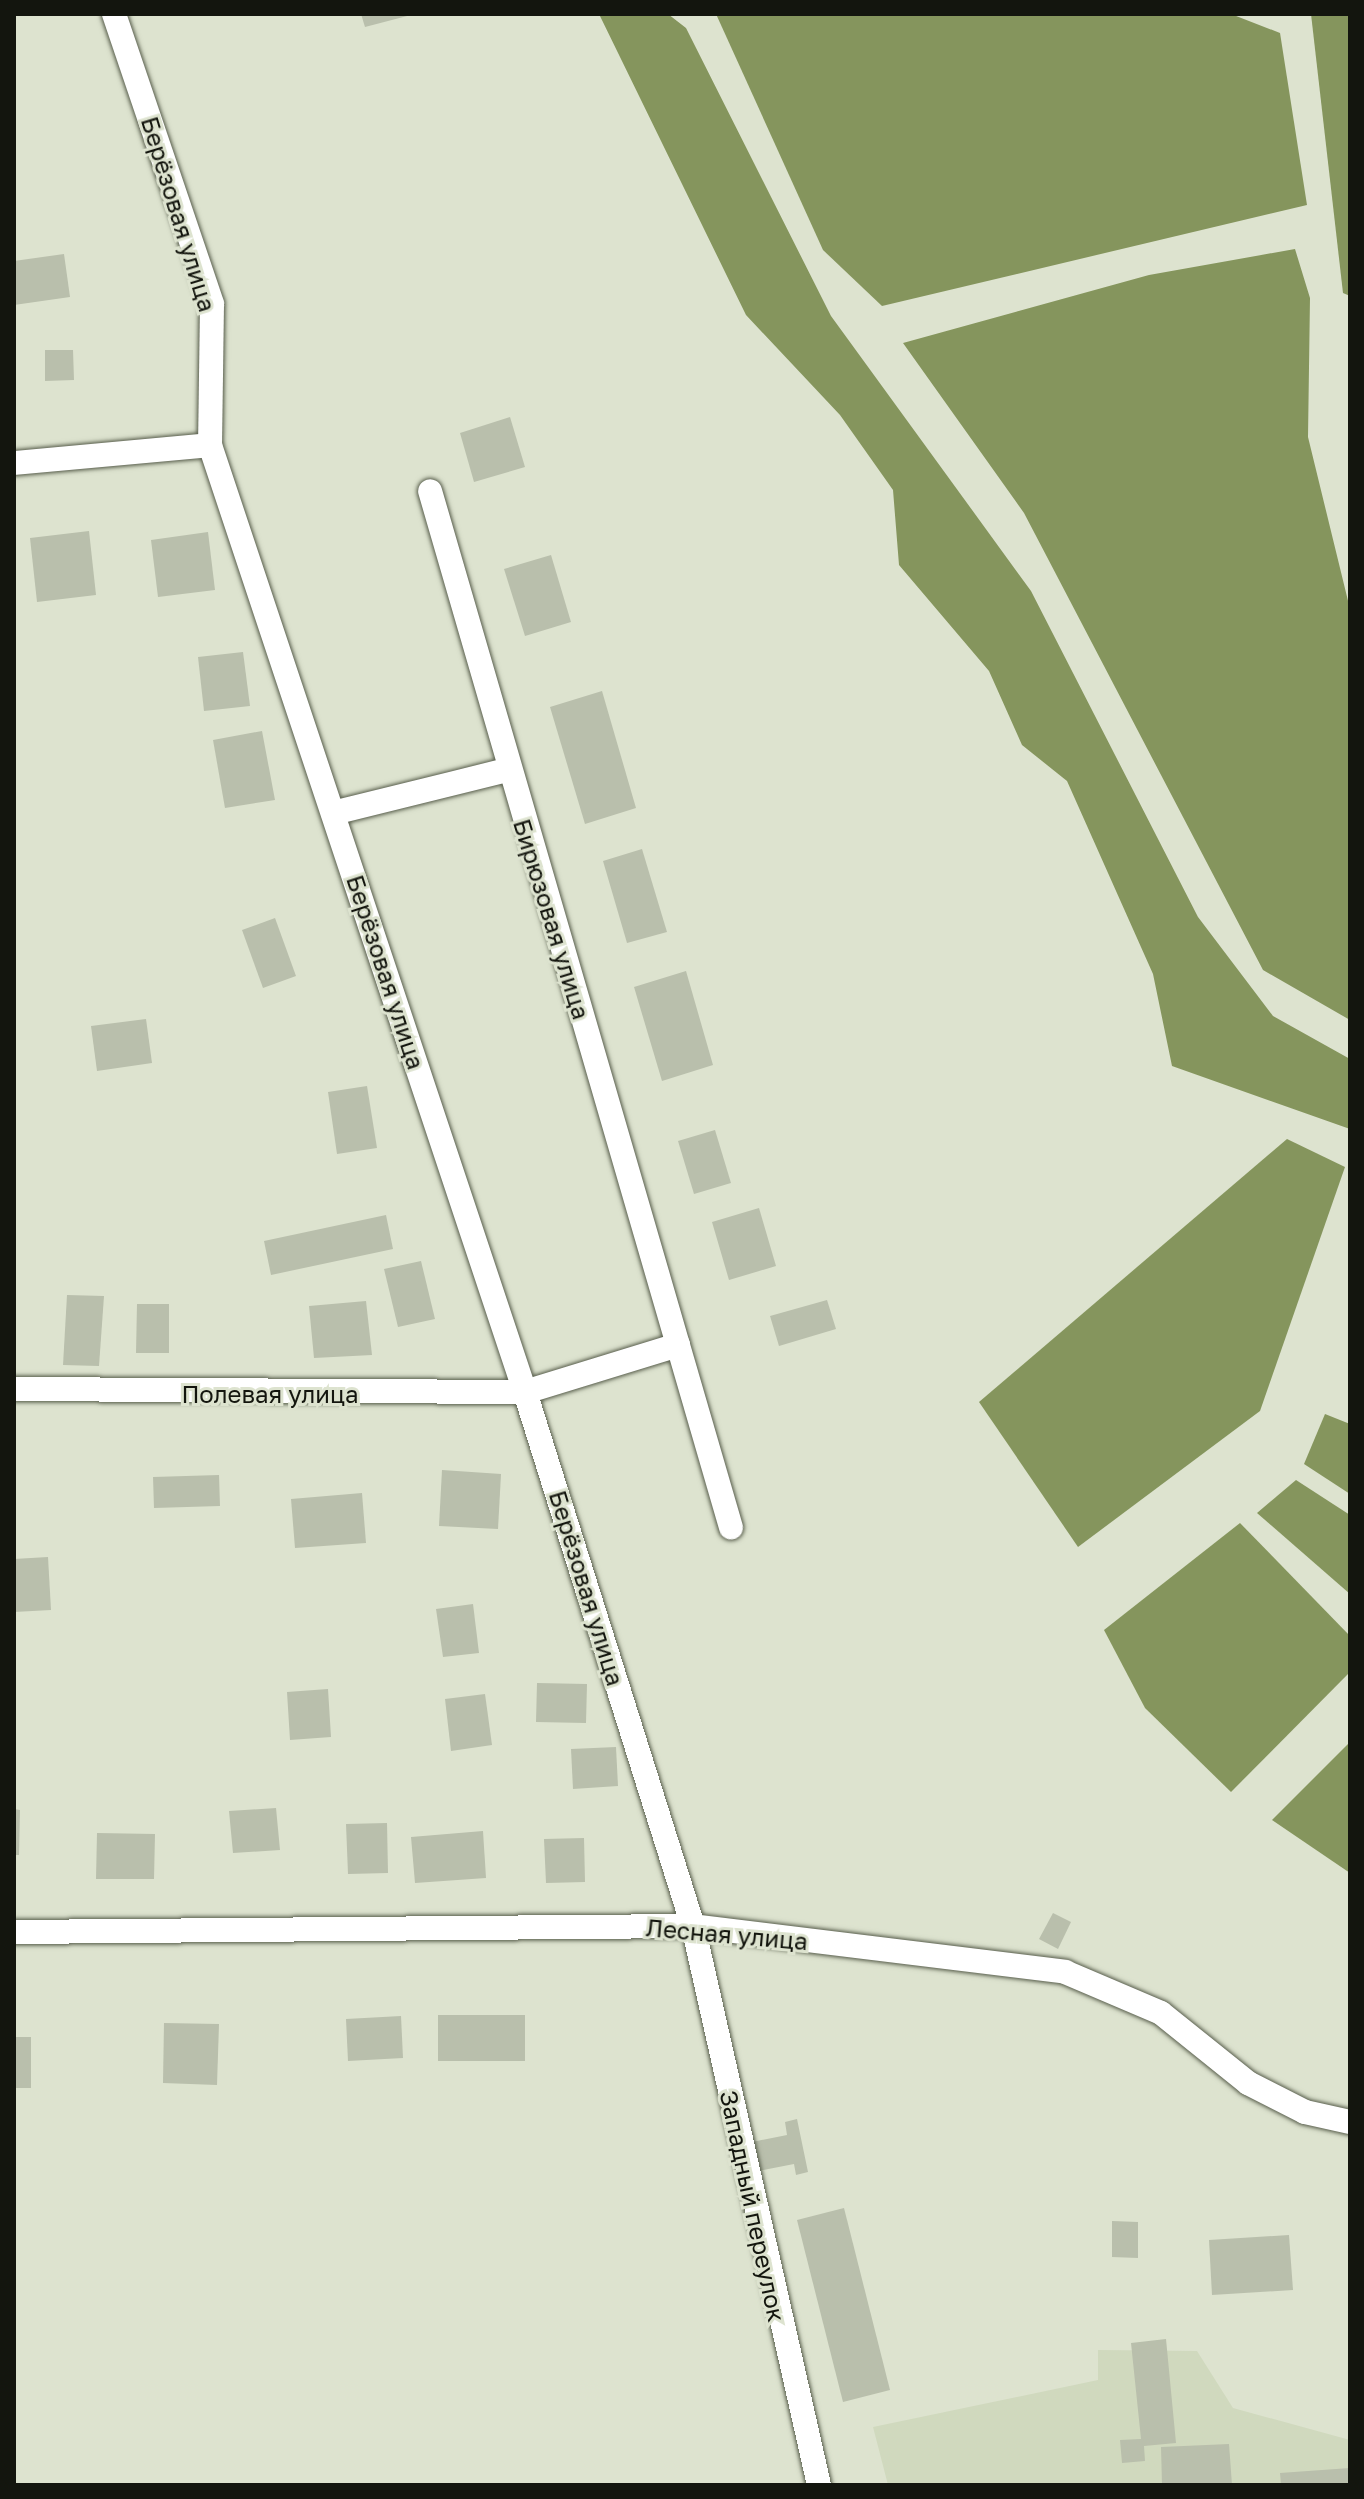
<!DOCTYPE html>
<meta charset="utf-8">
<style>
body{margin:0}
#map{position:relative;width:1364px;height:2499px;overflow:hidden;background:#dde3cf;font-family:"Golos Text",sans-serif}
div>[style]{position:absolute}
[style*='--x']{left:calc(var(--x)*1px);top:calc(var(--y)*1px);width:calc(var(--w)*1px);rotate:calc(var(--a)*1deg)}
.built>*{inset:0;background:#d0d9be}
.water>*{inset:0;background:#85955d}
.building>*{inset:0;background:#b9bfac}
.roads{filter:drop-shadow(0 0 2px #585e4c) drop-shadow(0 0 2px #585e4c)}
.street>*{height:24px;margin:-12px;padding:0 12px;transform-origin:12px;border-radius:12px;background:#fff}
span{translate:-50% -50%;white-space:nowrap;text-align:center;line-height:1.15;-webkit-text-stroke:6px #dde3cf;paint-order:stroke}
.street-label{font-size:24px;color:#13150e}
.frame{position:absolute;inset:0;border:16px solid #13150e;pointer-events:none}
</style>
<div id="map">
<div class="built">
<i style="clip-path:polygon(1098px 2350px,1197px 2351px,1233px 2408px,1350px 2440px,1350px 2485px,888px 2485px,873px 2427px,1098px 2380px)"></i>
</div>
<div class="water">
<i style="clip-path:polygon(599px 14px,668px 14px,686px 28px,831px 316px,1031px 591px,1198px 917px,1273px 1016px,1350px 1059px,1350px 1129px,1172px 1066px,1153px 974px,1067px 781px,1022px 745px,989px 671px,899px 565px,893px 490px,840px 415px,746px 315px)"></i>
<i style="clip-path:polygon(716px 14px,1231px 14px,1280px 33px,1307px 205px,882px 306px,823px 250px)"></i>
<i style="clip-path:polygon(1311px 14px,1350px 14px,1350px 296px,1343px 293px)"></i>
<i style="clip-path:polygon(1295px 249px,1310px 298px,1308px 437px,1350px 609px,1350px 1020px,1263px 970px,1024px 513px,903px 343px,1149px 275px)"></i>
<i style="clip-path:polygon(1287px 1139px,1345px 1167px,1260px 1411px,1078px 1547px,979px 1402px)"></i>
<i style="clip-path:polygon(1325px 1414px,1350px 1424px,1350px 1494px,1304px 1464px)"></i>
<i style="clip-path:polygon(1296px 1480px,1350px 1515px,1350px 1594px,1257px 1513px)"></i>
<i style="clip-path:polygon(1240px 1523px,1350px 1636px,1350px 1672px,1231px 1792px,1145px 1708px,1104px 1630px)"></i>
<i style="clip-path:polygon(1350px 1742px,1350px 1873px,1272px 1820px)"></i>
</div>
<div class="building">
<i style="clip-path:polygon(361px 14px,411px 14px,411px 15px,365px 27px)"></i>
<i style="clip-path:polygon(64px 254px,70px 297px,14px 305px,14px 261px)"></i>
<i style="clip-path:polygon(45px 350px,73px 350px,74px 380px,45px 381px)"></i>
<i style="clip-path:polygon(510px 417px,525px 467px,474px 482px,460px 433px)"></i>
<i style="clip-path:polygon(89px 531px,96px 595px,37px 602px,30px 538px)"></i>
<i style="clip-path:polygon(208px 532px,215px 590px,158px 597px,151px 540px)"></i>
<i style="clip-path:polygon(551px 555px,571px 622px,525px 636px,504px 569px)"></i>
<i style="clip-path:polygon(243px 652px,250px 706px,204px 711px,198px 657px)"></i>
<i style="clip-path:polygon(602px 691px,636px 808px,585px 824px,550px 707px)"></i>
<i style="clip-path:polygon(262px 731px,275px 800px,225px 808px,213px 740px)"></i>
<i style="clip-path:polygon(642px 849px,667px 932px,627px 943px,603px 861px)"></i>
<i style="clip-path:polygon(275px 918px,296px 976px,263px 988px,242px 930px)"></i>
<i style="clip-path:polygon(686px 971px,713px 1065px,662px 1081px,634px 987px)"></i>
<i style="clip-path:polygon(146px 1019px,152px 1063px,97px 1071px,91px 1026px)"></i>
<i style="clip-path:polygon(367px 1086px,377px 1148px,337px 1154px,328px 1092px)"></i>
<i style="clip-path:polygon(715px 1130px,731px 1183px,694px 1194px,678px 1141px)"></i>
<i style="clip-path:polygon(759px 1208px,776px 1266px,729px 1280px,712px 1222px)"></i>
<i style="clip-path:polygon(386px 1215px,393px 1249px,271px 1275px,264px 1241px)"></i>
<i style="clip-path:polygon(421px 1261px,435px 1319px,398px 1327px,384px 1269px)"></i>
<i style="clip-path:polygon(67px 1295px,104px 1296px,99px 1366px,63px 1365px)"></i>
<i style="clip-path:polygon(827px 1300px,836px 1329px,779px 1346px,770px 1316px)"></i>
<i style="clip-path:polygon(366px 1301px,372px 1355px,314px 1358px,309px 1306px)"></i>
<i style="clip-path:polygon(137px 1304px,169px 1304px,169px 1353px,136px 1353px)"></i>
<i style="clip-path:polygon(442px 1470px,501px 1474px,498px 1529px,439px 1526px)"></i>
<i style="clip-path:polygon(219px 1475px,220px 1506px,154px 1508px,153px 1477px)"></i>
<i style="clip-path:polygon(362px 1493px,366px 1543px,295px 1548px,291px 1499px)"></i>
<i style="clip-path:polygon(48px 1557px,51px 1610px,14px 1612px,14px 1559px)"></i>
<i style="clip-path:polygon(473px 1604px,479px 1653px,443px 1657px,436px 1609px)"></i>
<i style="clip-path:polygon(537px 1683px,587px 1684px,586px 1723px,536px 1722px)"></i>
<i style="clip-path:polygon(328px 1689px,331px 1737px,290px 1740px,287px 1692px)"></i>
<i style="clip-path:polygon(485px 1694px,492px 1745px,451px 1751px,445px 1699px)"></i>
<i style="clip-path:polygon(616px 1747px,618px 1786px,573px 1789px,571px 1749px)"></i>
<i style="clip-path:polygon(276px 1808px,280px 1850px,233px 1853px,229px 1811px)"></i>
<i style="clip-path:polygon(14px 1809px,20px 1810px,19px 1855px,14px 1855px)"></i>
<i style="clip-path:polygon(387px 1823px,388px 1873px,348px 1874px,346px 1824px)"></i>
<i style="clip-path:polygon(483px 1831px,486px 1878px,415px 1883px,411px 1837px)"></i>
<i style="clip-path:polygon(97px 1833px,155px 1834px,154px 1879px,96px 1879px)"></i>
<i style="clip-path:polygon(584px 1838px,585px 1882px,546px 1883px,544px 1839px)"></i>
<i style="clip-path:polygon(1053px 1913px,1071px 1922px,1058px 1949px,1039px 1939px)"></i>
<i style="clip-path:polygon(438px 2015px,525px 2015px,525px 2061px,438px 2061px)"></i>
<i style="clip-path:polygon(401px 2016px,403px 2058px,348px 2061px,346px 2019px)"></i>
<i style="clip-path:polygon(164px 2023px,219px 2024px,217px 2085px,163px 2083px)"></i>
<i style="clip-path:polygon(14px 2037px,31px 2037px,31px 2088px,14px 2088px)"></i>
<i style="clip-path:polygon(797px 2119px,808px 2172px,796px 2175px,794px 2164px,758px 2171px,752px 2142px,787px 2135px,785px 2122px)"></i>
<i style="clip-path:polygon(844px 2208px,890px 2390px,843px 2402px,797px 2220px)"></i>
<i style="clip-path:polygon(1112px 2221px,1138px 2222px,1138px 2258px,1112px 2257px)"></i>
<i style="clip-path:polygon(1289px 2235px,1293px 2290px,1212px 2295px,1209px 2240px)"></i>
<i style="clip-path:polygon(1166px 2339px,1176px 2443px,1144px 2446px,1145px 2461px,1122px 2463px,1120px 2440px,1141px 2439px,1131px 2343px)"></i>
<i style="clip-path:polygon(1229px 2444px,1232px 2485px,1162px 2485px,1161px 2447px)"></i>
<i style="clip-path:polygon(1350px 2468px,1350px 2485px,1281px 2485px,1280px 2473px)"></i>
</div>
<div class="roads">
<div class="street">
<i style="--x:114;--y:14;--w:306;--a:71.3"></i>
<i style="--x:212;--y:304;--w:141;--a:90.8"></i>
<i style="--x:210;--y:445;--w:998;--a:71.6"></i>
<i style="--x:525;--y:1392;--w:560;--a:72.54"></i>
<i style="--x:693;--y:1926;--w:573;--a:77.3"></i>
<i style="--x:14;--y:463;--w:197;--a:-5.2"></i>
<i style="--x:333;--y:813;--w:179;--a:-13.9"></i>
<i style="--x:678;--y:1345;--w:190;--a:73.8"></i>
<i style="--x:14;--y:1389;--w:511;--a:0.34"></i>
<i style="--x:525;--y:1392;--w:160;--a:-17.1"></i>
<i style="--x:678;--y:1345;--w:889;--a:-106.19"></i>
<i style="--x:14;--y:1932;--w:679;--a:-0.51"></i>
<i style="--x:693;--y:1926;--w:375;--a:7"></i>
<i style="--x:1065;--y:1972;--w:104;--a:23.1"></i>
<i style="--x:1161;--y:2013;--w:112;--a:38.8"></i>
<i style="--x:1248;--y:2083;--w:64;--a:27"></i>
<i style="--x:1305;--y:2112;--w:46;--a:12.5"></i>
</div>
</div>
<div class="street-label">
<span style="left:179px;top:214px;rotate:73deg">Берёзовая улица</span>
<span style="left:552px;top:919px;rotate:73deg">Бирюзовая улица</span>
<span style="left:386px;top:972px;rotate:72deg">Берёзовая улица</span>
<span style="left:270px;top:1394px">Полевая улица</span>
<span style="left:587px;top:1588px;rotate:73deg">Берёзовая улица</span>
<span style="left:727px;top:1934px;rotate:5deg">Лесная улица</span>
<span style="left:753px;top:2206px;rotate:78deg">Западный переулок</span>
</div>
<div class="frame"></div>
</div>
